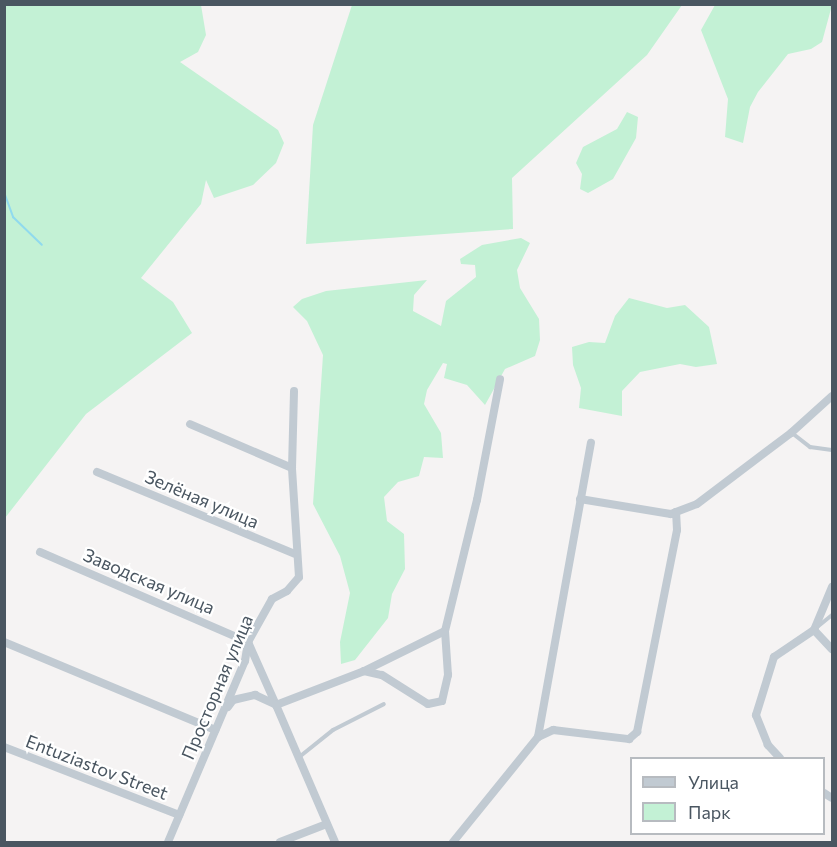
<!DOCTYPE html>
<meta charset="utf-8">
<style>
body{margin:0}
#map{position:relative;width:837px;height:847px;overflow:hidden;background:#f5f3f3;font-family:Commissioner,sans-serif}
div>[style]{position:absolute}
[style*='--x']{left:calc(var(--x)*1px);top:calc(var(--y)*1px);width:calc(var(--w)*1px);rotate:calc(var(--a)*1deg)}
.green>*{inset:0;background:#c3f1d5}
.stream>*{height:2px;margin:-1px;padding:0 1px;transform-origin:1px;border-radius:1px;background:#90daee}
.lane>*{height:4px;margin:-2px;padding:0 2px;transform-origin:2px;border-radius:2px;background:#c1cad2}
.street>*{height:8px;margin:-4px;padding:0 4px;transform-origin:4px;border-radius:4px;background:#c1cad2}
span{translate:-50% -50%;white-space:nowrap;text-align:center;line-height:1.15;-webkit-text-stroke:4.5px #fff;paint-order:stroke}
.street-label{font-size:18px;color:#4a5661}
.frame{position:absolute;inset:0;border:6px solid #4a5661;pointer-events:none}
.legend{position:absolute;left:630px;top:757px;width:195px;height:78px;box-sizing:border-box;background:#fff;border:2px solid #b7bbc0;margin:0;padding:8px 10px;list-style:none;font-size:18px;color:#4a5661}
.legend li{display:flex;align-items:center;gap:12px;height:30px}
.legend b{width:30px;border:2px solid #b7bbc0}
</style>
<div id="map">
<div class="green">
<i style="clip-path:polygon(5px 4px,201px 5px,206px 35px,198px 52px,180px 62px,278px 130px,284px 143px,276px 163px,253px 185px,214px 198px,206px 180px,201px 204px,141px 278px,173px 302px,192px 333px,86px 414px,5px 518px)"></i>
<i style="clip-path:polygon(352px 5px,352px 4px,682px 5px,647px 55px,512px 178px,513px 229px,306px 244px,313px 125px)"></i>
<i style="clip-path:polygon(715px 5px,832px 5px,822px 42px,811px 49px,788px 54px,758px 92px,750px 107px,743px 143px,725px 137px,728px 99px,701px 30px)"></i>
<i style="clip-path:polygon(627px 112px,638px 117px,636px 138px,613px 179px,588px 193px,580px 189px,582px 174px,576px 163px,583px 147px,617px 129px)"></i>
<i style="clip-path:polygon(521px 238px,530px 243px,517px 270px,520px 288px,539px 319px,540px 340px,535px 356px,505px 369px,485px 405px,467px 385px,444px 378px,447px 364px,443px 363px,427px 390px,424px 404px,441px 433px,443px 458px,424px 457px,419px 476px,398px 482px,384px 497px,387px 521px,404px 534px,405px 569px,392px 594px,388px 618px,355px 660px,341px 664px,340px 642px,350px 593px,340px 556px,313px 504px,323px 355px,307px 321px,293px 307px,302px 299px,326px 291px,427px 280px,414px 295px,413px 311px,441px 326px,446px 301px,476px 277px,475px 265px,461px 264px,460px 259px,482px 245px)"></i>
<i style="clip-path:polygon(629px 298px,667px 308px,685px 305px,709px 327px,717px 364px,696px 367px,680px 364px,640px 372px,622px 391px,622px 416px,579px 408px,581px 388px,573px 365px,572px 347px,589px 342px,605px 343px,615px 316px)"></i>
</div>
<div class="stream">
<i style="--x:4;--y:192;--w:27;--a:70"></i>
<i style="--x:13;--y:217;--w:40;--a:44"></i>
</div>
<div class="lane">
<i style="--x:792;--y:433;--w:23;--a:38"></i>
<i style="--x:810;--y:447;--w:22;--a:8"></i>
<i style="--x:816;--y:628;--w:21;--a:-39"></i>
<i style="--x:298;--y:758;--w:45;--a:-38.7"></i>
<i style="--x:333;--y:730;--w:57;--a:-27"></i>
</div>
<div class="street">
<i style="--x:292;--y:468;--w:77;--a:-88.5"></i>
<i style="--x:97;--y:472;--w:214;--a:22.5"></i>
<i style="--x:580;--y:499;--w:92;--a:9.4"></i>
<i style="--x:671;--y:514;--w:5;--a:-22"></i>
<i style="--x:676;--y:512;--w:22;--a:-21"></i>
<i style="--x:697;--y:504;--w:118;--a:-37.1"></i>
<i style="--x:791;--y:433;--w:55;--a:-42.1"></i>
<i style="--x:40;--y:552;--w:227;--a:23.4"></i>
<i style="--x:248;--y:642;--w:69;--a:66"></i>
<i style="--x:276;--y:705;--w:94;--a:-21.1"></i>
<i style="--x:364;--y:671;--w:18;--a:13"></i>
<i style="--x:382;--y:675;--w:54;--a:32.2"></i>
<i style="--x:428;--y:704;--w:14;--a:-12"></i>
<i style="--x:442;--y:701;--w:27;--a:-77"></i>
<i style="--x:448;--y:675;--w:44;--a:-93.9"></i>
<i style="--x:445;--y:631;--w:135;--a:-76.3"></i>
<i style="--x:477;--y:500;--w:123;--a:-79.2"></i>
<i style="--x:814;--y:630;--w:47;--a:-67.3"></i>
<i style="--x:814;--y:630;--w:26;--a:47"></i>
<i style="--x:4;--y:642;--w:229;--a:22.6"></i>
<i style="--x:364;--y:671;--w:90;--a:-26.3"></i>
<i style="--x:228;--y:707;--w:9;--a:-54"></i>
<i style="--x:233;--y:700;--w:23;--a:-13"></i>
<i style="--x:255;--y:695;--w:23;--a:25"></i>
<i style="--x:276;--y:705;--w:149;--a:66.7"></i>
<i style="--x:538;--y:737;--w:299;--a:-79.8"></i>
<i style="--x:4;--y:747;--w:188;--a:21.2"></i>
<i style="--x:780;--y:758;--w:18;--a:-133"></i>
<i style="--x:768;--y:745;--w:32;--a:-112"></i>
<i style="--x:756;--y:715;--w:61;--a:-72.8"></i>
<i style="--x:774;--y:657;--w:48;--a:-34"></i>
<i style="--x:824;--y:793;--w:9;--a:32"></i>
<i style="--x:168;--y:842;--w:197;--a:-67"></i>
<i style="--x:245;--y:661;--w:19;--a:-81"></i>
<i style="--x:248;--y:642;--w:49;--a:-60.8"></i>
<i style="--x:272;--y:599;--w:17;--a:-28"></i>
<i style="--x:287;--y:591;--w:18;--a:-49"></i>
<i style="--x:299;--y:577;--w:109;--a:-93.7"></i>
<i style="--x:292;--y:468;--w:111;--a:-156.7"></i>
<i style="--x:280;--y:842;--w:50;--a:-21"></i>
<i style="--x:453;--y:842;--w:135;--a:-51"></i>
<i style="--x:538;--y:737;--w:17;--a:-25"></i>
<i style="--x:553;--y:730;--w:77;--a:6.8"></i>
<i style="--x:629;--y:739;--w:11;--a:-41"></i>
<i style="--x:637;--y:732;--w:206;--a:-78.8"></i>
<i style="--x:677;--y:530;--w:18;--a:-93"></i>
</div>
<div class="street-label">
<span style="left:202px;top:499px;rotate:23deg">Зелёная улица</span>
<span style="left:149px;top:581px;rotate:23deg">Заводская улица</span>
<span style="left:217px;top:687px;rotate:-67deg">Просторная улица</span>
<span style="left:97px;top:767px;rotate:21deg">Entuziastov Street</span>
</div>
<div class="frame"></div>
<ul class="legend">
<li><b style="height:8px;background:#c1cad2"></b>Улица</li>
<li><b style="height:16px;background:#c3f1d5"></b>Парк</li>
</ul>
</div>
